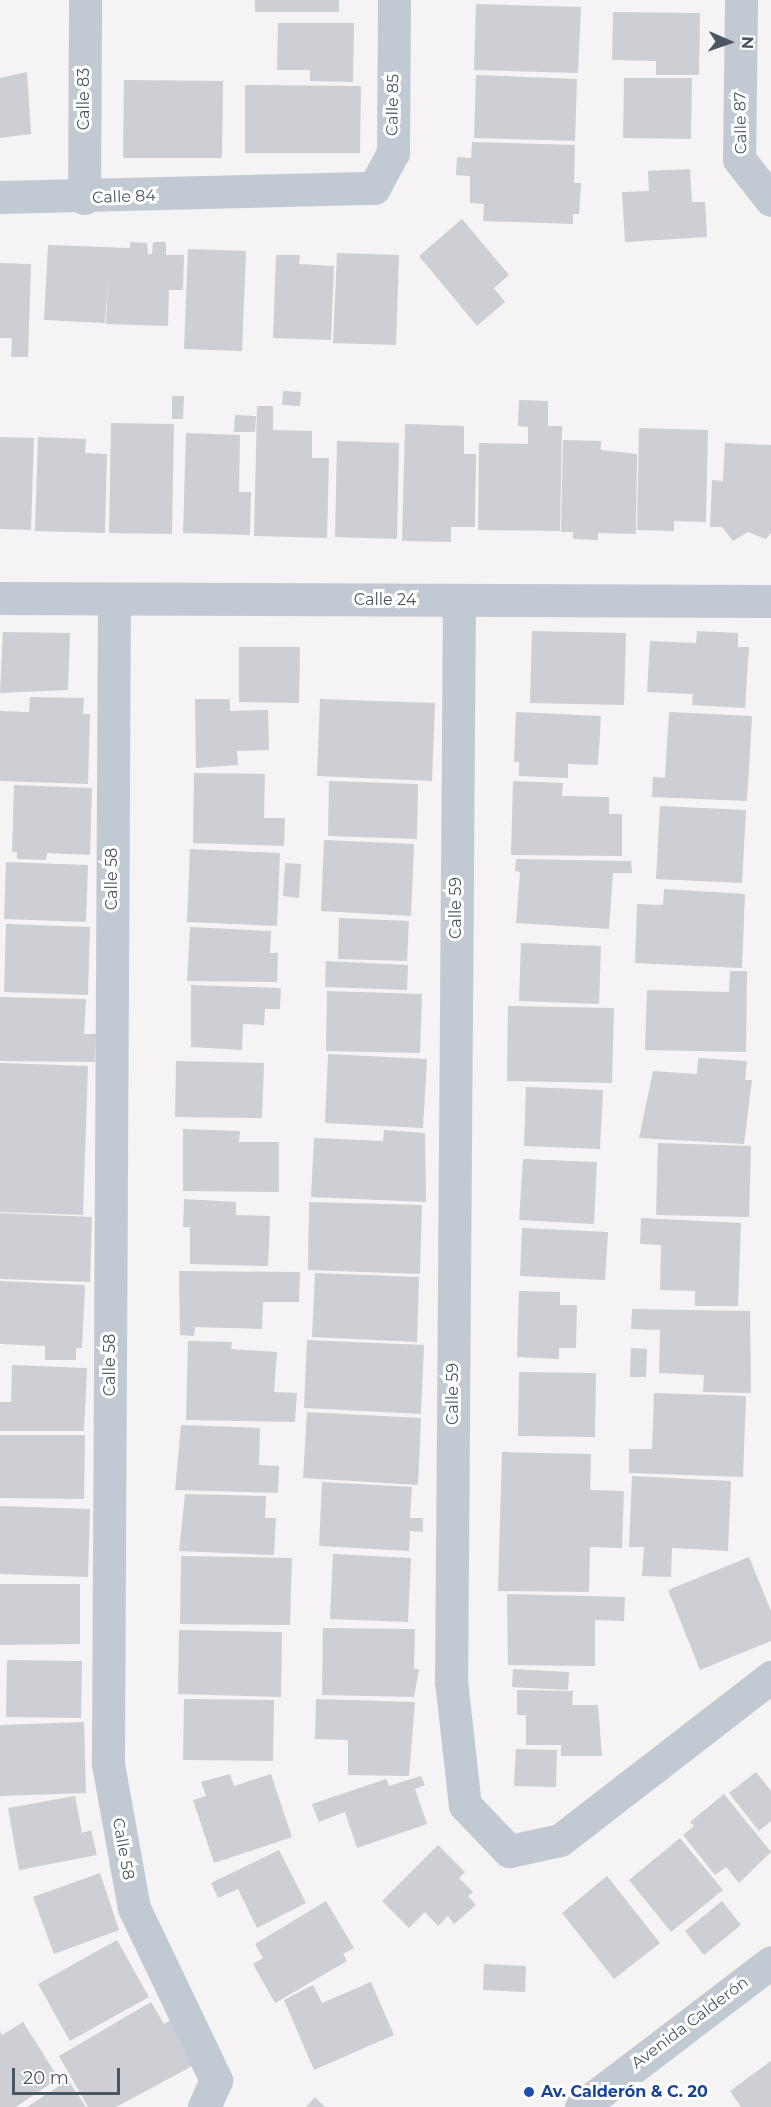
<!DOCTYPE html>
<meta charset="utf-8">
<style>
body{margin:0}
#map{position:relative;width:771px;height:2107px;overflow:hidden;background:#f5f3f3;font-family:Montserrat,sans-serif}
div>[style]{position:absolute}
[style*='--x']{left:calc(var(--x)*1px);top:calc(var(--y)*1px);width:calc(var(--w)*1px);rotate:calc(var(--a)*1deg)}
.building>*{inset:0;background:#cdcfd5}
.minor>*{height:33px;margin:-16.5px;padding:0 16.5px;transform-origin:16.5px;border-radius:16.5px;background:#c1cad2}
.dots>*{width:16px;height:16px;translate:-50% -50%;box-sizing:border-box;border:3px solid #fff;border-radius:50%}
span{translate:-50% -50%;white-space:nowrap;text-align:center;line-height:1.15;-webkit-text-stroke:6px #fff;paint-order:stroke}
.street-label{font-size:16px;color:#4a5661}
.transit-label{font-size:16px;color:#164399;font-weight:700}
.left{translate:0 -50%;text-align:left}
.north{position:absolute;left:699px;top:12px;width:60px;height:60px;-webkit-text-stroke:4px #fff;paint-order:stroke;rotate:92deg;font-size:16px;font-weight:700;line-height:24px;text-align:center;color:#4a5661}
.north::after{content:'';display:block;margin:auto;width:21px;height:27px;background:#4a5661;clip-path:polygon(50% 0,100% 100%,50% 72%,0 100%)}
.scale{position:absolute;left:12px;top:2068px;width:108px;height:27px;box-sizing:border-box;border:3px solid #4a5661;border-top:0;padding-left:8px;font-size:18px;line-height:21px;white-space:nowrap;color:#4a5661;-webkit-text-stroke:4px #fff;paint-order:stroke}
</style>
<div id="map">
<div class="building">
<i style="clip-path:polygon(255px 0,339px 0,339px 12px,255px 12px)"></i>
<i style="clip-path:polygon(476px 4px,581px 7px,578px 73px,474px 70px)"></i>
<i style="clip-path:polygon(613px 12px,700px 13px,699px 75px,656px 75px,656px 61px,612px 60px)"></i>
<i style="clip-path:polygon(278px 23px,354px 23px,353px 82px,310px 81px,310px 70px,277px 70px)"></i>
<i style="clip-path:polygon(27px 72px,31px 134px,0 138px,0 78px)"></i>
<i style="clip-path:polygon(476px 75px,577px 79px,575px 141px,474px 138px)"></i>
<i style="clip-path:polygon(624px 78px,692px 78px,691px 139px,623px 138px)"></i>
<i style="clip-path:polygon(124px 80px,223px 81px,222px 158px,123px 158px)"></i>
<i style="clip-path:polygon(245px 85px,361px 86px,360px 153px,245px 153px)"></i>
<i style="clip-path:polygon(472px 142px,575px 145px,574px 183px,581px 183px,579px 214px,573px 214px,573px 224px,483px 221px,484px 204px,470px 203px,470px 176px,456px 175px,457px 157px,471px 158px)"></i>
<i style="clip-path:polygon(690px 169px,692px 202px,705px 202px,707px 237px,625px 242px,622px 192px,649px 191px,648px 171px)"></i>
<i style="clip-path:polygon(462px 219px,509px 275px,494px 288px,505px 302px,477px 326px,419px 256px)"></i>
<i style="clip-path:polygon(130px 242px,147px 243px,148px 254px,152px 254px,153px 242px,166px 242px,166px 255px,184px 255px,183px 290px,169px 290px,168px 326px,106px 324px,108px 279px,105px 323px,44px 320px,48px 245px,130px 248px)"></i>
<i style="clip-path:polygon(188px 249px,246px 251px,242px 351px,184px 349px)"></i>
<i style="clip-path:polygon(337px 253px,399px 255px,396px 345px,333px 343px)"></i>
<i style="clip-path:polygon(276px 255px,300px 255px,299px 264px,334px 266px,331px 340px,273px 338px)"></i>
<i style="clip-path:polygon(0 263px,31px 264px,28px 357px,11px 357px,12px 338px,0 338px)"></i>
<i style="clip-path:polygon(283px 391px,301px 392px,300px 406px,282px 405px)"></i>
<i style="clip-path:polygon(172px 396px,184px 396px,183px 419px,172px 419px)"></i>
<i style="clip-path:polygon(519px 400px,548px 401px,548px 426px,562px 426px,560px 531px,478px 530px,479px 443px,528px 444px,528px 427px,518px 426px)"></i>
<i style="clip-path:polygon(257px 406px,273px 406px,273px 430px,312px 431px,312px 458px,329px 458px,327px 538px,254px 536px)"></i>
<i style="clip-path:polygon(235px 415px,256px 416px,255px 432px,234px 432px)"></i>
<i style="clip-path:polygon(111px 423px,174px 424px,172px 534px,109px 533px)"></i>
<i style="clip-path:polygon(405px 424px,464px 426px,464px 454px,476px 454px,475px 527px,451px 527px,451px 542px,402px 541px)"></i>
<i style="clip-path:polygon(639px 428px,708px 430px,706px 522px,674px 521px,674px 531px,637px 530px)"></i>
<i style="clip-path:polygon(186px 433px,240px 435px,239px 492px,251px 492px,250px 535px,183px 533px)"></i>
<i style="clip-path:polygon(0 437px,34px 438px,31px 530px,0 529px)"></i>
<i style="clip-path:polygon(38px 437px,86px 439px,85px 453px,107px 454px,105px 533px,35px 531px)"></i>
<i style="clip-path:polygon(563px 440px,601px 441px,601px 450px,637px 454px,636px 534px,598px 533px,598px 540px,573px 539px,573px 532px,561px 532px)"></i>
<i style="clip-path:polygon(337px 441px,399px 443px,397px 539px,335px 537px)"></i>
<i style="clip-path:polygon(725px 443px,771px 445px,771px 533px,766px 539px,748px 532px,733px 541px,722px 527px,710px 527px,712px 480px,723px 481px)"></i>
<i style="clip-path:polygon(532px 631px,626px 633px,624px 705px,530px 703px)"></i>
<i style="clip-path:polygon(697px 631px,738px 633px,738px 647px,749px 647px,745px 708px,692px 705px,693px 694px,647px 692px,650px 641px,696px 643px)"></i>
<i style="clip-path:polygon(3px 632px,70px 633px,68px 690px,0 693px)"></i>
<i style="clip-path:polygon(239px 647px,300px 647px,299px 703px,239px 702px)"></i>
<i style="clip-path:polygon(30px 697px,84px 698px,83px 714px,90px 714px,88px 784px,0 781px,0 711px,29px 712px)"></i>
<i style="clip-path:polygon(195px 699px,230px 699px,230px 711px,268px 710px,269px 750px,237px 751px,238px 765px,196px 768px)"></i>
<i style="clip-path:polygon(320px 699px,435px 703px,432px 781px,317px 776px)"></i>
<i style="clip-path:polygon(516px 712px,601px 716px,598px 765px,568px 764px,568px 778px,519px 776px,519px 762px,514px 762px)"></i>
<i style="clip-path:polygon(669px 712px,752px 716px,747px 801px,652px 797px,653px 777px,665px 778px)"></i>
<i style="clip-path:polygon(194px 773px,265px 774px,264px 818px,285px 818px,284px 846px,193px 843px)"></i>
<i style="clip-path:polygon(329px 781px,418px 784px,417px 839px,328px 836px)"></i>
<i style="clip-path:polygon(513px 781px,563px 783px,562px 796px,609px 797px,609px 814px,622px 814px,622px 856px,511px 855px)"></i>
<i style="clip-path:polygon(14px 785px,92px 788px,90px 855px,47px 853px,46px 860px,17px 859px,17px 852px,12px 852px)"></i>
<i style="clip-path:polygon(660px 806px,746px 810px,742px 883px,656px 879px)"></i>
<i style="clip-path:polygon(324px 840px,414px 844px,411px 916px,321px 911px)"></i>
<i style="clip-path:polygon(190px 849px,280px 853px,277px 926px,187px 922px)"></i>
<i style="clip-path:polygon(516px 859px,631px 861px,632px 873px,613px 873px,609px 929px,516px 923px,520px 872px,515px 871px)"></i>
<i style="clip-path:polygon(6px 862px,88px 865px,86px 922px,4px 919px)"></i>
<i style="clip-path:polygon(285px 863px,301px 864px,299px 898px,283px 896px)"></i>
<i style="clip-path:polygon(664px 889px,745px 894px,742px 968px,635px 963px,637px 904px,663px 905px)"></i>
<i style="clip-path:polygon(339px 918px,409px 921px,407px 961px,338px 959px)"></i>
<i style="clip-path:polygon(6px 924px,90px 927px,88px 995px,4px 992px)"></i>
<i style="clip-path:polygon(190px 927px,271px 931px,270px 953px,278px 953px,277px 982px,187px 981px)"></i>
<i style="clip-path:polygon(521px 943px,601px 946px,599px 1004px,519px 1001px)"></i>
<i style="clip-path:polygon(326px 961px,408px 965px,407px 990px,325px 987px)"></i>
<i style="clip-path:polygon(730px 971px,747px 971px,746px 1052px,645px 1050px,647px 990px,729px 992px)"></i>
<i style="clip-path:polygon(191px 985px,281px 988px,280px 1009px,265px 1009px,264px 1025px,243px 1024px,242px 1050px,191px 1047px)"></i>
<i style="clip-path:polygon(327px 991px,422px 994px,420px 1053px,326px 1051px)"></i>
<i style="clip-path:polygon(0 997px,86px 999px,84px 1034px,96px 1034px,95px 1062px,0 1061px)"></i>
<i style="clip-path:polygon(508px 1006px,614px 1008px,612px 1083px,507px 1081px)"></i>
<i style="clip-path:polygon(328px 1054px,427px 1059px,423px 1128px,325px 1123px)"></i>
<i style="clip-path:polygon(698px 1058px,747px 1061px,745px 1080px,752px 1080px,744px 1144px,639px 1138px,653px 1071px,697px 1074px)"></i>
<i style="clip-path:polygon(176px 1061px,264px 1063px,262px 1118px,175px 1117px)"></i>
<i style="clip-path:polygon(0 1063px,88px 1066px,83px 1215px,0 1212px)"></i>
<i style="clip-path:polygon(526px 1087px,603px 1090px,600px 1149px,524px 1146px)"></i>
<i style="clip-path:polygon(183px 1129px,240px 1131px,239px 1142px,279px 1142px,279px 1192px,183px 1191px)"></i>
<i style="clip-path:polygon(384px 1130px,425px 1133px,426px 1202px,311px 1197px,314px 1138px,383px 1141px)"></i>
<i style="clip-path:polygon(658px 1143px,751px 1146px,749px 1217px,656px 1215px)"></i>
<i style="clip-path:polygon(523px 1159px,597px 1162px,594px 1224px,519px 1220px)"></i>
<i style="clip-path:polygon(184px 1199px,236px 1202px,236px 1215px,270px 1216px,268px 1266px,190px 1264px,190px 1227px,183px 1227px)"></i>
<i style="clip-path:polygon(309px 1202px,422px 1205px,420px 1274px,308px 1270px)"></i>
<i style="clip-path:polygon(0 1213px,92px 1217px,90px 1282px,0 1279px)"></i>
<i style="clip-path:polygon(641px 1218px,741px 1223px,738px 1306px,695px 1306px,695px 1291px,660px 1290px,661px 1245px,640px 1244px)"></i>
<i style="clip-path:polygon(522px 1228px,608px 1232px,605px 1280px,520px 1276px)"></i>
<i style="clip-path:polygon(179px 1271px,300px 1272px,299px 1302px,263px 1302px,262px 1329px,195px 1327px,194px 1336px,180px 1335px)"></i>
<i style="clip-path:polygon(315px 1273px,419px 1277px,417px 1342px,312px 1337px)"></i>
<i style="clip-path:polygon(0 1281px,85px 1285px,82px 1348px,76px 1348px,76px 1360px,45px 1360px,45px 1346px,0 1344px)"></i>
<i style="clip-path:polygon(519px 1291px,560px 1292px,560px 1305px,577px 1305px,576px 1348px,559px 1348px,559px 1359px,517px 1357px)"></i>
<i style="clip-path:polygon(632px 1309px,750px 1311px,751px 1393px,703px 1392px,704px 1375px,659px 1373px,660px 1330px,631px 1329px)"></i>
<i style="clip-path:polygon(307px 1340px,424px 1345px,421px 1414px,304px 1408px)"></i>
<i style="clip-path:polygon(188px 1341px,232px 1342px,231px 1349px,277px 1352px,274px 1392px,297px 1393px,295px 1422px,186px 1420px)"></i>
<i style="clip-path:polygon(631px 1348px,647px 1349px,646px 1377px,630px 1377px)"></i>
<i style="clip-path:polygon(12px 1365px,87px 1368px,84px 1431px,0 1431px,0 1402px,11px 1402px)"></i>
<i style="clip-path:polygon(519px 1372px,596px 1373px,595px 1437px,518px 1436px)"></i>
<i style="clip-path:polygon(654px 1393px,746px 1396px,743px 1477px,629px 1473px,629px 1449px,652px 1449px)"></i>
<i style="clip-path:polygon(307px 1412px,421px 1418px,418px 1485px,303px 1478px)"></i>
<i style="clip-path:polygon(181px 1425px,260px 1428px,259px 1465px,279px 1466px,278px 1493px,175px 1490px)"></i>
<i style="clip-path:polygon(0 1435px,85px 1435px,84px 1499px,0 1498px)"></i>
<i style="clip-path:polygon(502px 1452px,591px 1454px,590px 1490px,624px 1491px,622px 1548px,590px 1547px,589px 1592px,498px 1591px)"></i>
<i style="clip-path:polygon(632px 1476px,731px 1481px,728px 1551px,672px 1548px,671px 1577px,642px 1576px,644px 1547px,629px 1547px)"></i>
<i style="clip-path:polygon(322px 1482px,412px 1487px,410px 1518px,423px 1518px,423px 1532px,410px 1531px,409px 1551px,319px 1546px)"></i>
<i style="clip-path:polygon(185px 1494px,266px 1496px,265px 1518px,276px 1518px,274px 1555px,179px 1551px)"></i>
<i style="clip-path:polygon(0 1506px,90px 1509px,88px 1577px,0 1574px)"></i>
<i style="clip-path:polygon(333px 1554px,411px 1558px,408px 1622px,330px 1619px)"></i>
<i style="clip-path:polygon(181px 1556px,292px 1558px,290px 1625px,180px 1624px)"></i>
<i style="clip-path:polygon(749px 1557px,771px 1611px,771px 1641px,700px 1670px,668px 1590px)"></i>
<i style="clip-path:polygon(0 1584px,80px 1584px,80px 1644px,0 1645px)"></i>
<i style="clip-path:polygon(507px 1594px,625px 1597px,624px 1621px,595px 1620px,595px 1666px,508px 1665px)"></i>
<i style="clip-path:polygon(323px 1628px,415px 1629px,414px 1669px,419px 1669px,414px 1697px,322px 1695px)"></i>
<i style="clip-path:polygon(179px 1630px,282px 1632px,281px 1697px,178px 1694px)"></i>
<i style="clip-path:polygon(7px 1660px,82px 1661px,81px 1718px,6px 1717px)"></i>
<i style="clip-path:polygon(513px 1669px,569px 1672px,568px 1690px,512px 1687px)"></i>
<i style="clip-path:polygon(517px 1690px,573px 1691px,572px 1705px,598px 1705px,602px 1756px,561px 1756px,561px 1745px,526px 1745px,526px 1715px,517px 1715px)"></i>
<i style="clip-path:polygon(184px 1699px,274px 1700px,273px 1761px,183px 1760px)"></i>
<i style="clip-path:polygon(316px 1699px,415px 1702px,409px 1776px,348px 1775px,348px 1740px,315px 1739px)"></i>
<i style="clip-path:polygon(84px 1722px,86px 1793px,0 1796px,0 1725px)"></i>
<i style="clip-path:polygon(516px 1749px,557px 1750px,556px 1787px,514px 1786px)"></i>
<i style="clip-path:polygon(756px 1772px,771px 1791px,771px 1821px,759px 1831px,729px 1793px)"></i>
<i style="clip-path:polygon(230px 1774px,234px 1786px,271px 1774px,292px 1837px,214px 1863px,193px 1800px,206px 1796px,201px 1782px)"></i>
<i style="clip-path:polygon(421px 1776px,425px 1785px,415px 1789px,427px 1824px,357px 1848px,345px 1812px,319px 1822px,312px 1804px,386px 1779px,389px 1786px)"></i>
<i style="clip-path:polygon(724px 1794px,771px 1852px,739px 1883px,726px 1867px,715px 1875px,683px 1835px,694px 1826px,690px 1822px)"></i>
<i style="clip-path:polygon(75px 1796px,82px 1833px,91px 1830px,97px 1855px,19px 1870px,8px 1808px)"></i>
<i style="clip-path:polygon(680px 1838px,723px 1890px,671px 1932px,629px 1880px)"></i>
<i style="clip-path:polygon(438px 1845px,465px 1872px,459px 1878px,473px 1892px,468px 1896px,476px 1905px,454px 1924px,448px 1916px,438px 1926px,425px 1912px,409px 1928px,382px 1901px)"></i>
<i style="clip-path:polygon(279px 1850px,306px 1903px,257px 1928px,238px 1889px,218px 1898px,211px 1883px)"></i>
<i style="clip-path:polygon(100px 1873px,119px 1930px,54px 1954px,33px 1897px)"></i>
<i style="clip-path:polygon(607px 1876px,660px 1943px,614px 1979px,562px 1913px)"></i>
<i style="clip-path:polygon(326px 1901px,354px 1948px,343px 1954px,347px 1961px,275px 2003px,253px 1964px,263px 1958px,255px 1944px)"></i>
<i style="clip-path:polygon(722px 1901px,741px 1925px,704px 1955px,685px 1931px)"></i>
<i style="clip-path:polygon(117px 1940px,149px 1997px,70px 2041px,38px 1984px)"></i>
<i style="clip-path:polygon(484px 1964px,526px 1966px,525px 1992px,483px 1990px)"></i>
<i style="clip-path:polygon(371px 1982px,394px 2035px,314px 2070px,284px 2000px,313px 1985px,322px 2003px)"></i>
<i style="clip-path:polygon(151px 2002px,164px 2024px,173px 2019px,198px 2063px,116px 2107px,88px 2107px,59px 2056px)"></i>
<i style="clip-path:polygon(23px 2022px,56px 2074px,50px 2078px,53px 2082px,16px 2107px,0 2107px,0 2030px,2px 2035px)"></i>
<i style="clip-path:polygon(771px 2061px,771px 2107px,741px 2107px,730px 2091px)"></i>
<i style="clip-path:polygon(68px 2080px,86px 2107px,27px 2107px)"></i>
<i style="clip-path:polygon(315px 2097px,325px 2107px,306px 2107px)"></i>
</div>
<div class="minor">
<i style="--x:741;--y:0;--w:159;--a:90.7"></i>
<i style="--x:739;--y:159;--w:52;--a:52"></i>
<i style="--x:0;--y:197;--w:374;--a:-1.4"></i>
<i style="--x:374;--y:188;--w:40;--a:-62"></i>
<i style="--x:393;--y:153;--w:153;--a:-89.6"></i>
<i style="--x:84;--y:198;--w:198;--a:-89.7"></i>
<i style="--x:0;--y:598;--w:771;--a:0.22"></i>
<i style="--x:114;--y:599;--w:1165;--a:90.3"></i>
<i style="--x:108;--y:1764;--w:146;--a:79.8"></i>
<i style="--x:134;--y:1908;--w:191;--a:64.5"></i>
<i style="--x:216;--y:2080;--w:30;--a:114"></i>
<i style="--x:459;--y:600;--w:1081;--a:90.42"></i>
<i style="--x:451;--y:1681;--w:125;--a:83.6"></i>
<i style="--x:465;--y:1805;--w:64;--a:46.3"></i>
<i style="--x:509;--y:1851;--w:52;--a:-12.2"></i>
<i style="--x:560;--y:1840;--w:267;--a:-37.7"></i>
<i style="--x:581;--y:2107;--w:239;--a:-37.3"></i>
</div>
<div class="dots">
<i style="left:529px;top:2092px;background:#1a4fb4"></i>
</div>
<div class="street-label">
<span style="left:84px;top:99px;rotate:-90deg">Calle 83</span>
<span style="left:393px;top:105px;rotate:-89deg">Calle 85</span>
<span style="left:741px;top:123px;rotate:-91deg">Calle 87</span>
<span style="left:124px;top:197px;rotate:-2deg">Calle 84</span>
<span style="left:385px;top:600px">Calle 24</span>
<span style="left:112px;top:879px;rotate:-90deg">Calle 58</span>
<span style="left:456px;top:908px;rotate:-90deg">Calle 59</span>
<span style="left:110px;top:1365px;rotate:-90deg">Calle 58</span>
<span style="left:453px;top:1394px;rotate:-90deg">Calle 59</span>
<span style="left:123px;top:1849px;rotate:80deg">Calle 58</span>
<span style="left:690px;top:2023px;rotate:-37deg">Avenida Calderón</span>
</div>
<div class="transit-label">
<span class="left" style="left:541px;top:2092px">Av. Calderón &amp; C. 20</span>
</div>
<div class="north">N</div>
<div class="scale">20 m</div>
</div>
